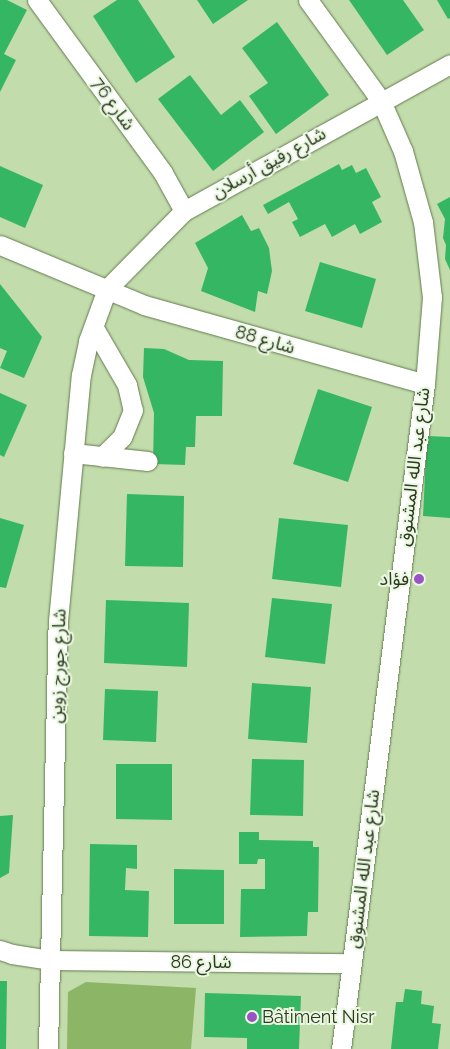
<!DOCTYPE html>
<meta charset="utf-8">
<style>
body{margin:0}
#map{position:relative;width:450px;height:1049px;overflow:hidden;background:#c2dcac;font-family:Raleway,"Noto Sans Arabic",sans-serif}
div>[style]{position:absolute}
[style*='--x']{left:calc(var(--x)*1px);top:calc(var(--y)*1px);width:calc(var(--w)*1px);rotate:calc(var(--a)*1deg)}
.green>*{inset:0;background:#8cb566}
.building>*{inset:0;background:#35b663}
.roads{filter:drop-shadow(0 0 1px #647a4f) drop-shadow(0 0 1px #647a4f)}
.minor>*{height:19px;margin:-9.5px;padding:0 9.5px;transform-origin:9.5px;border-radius:9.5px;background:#fff}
.dots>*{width:14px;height:14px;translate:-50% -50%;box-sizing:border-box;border:2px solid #eaf8e0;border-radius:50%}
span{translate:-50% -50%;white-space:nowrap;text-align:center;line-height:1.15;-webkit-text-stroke:4px #eaf8e0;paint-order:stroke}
.street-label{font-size:18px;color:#2d3724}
.poi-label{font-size:18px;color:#2d3724}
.right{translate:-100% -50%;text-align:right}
.left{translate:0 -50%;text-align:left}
</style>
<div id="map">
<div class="green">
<i style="clip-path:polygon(86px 982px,196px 988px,191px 1049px,67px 1049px,68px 992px)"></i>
</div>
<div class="building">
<i style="clip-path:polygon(0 0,7px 0,27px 10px,4px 54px,16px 60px,0 92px)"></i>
<i style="clip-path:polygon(117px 0,138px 0,175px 57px,136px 83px,93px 16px)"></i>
<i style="clip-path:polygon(197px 0,248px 0,213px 24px)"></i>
<i style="clip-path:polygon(349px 0,403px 0,424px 30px,387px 55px)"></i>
<i style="clip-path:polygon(437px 0,450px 0,450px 18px,448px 19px)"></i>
<i style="clip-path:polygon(277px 22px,329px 95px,276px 134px,249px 96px,268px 83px,242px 48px)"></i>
<i style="clip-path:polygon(190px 75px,221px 115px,240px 100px,264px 132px,213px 171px,158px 99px)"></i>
<i style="clip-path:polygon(339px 164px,342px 170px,352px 165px,356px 173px,366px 168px,381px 197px,372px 202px,382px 222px,360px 234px,355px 224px,332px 237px,325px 224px,300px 237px,292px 222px,298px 219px,289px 202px,268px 214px,263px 205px)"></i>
<i style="clip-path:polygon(0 166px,43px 185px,25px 228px,0 217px)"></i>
<i style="clip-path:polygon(450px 197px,450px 270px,445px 259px,446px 245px,443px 238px,445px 219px,437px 204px)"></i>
<i style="clip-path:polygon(242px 215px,251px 231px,259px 228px,269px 248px,272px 271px,267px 294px,258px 291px,255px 312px,201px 291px,208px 268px,195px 243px)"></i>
<i style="clip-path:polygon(320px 262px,376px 279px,362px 328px,305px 311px)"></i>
<i style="clip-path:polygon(0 284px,42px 337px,24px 378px,0 368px,7px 351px,0 348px)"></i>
<i style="clip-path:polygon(144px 348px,164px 349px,189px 360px,223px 361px,222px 416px,196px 416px,195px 447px,186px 447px,185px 465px,153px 464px,154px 413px,143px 377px)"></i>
<i style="clip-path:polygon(318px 389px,372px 407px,348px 482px,293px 464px)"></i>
<i style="clip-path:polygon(0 393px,27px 405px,4px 457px,0 455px)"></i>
<i style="clip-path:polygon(427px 436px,450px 437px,450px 518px,423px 516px)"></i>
<i style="clip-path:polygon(127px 494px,184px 496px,183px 567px,125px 566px)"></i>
<i style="clip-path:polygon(0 518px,24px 525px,6px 588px,0 587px)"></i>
<i style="clip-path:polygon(279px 518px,348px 525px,341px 587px,272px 579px)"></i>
<i style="clip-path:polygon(272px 598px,332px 604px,325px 664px,265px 657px)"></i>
<i style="clip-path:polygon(106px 600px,189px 603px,187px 667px,104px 663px)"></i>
<i style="clip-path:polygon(252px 683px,311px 687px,307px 743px,248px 739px)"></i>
<i style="clip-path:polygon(105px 689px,158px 691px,156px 742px,103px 740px)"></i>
<i style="clip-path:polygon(252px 759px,304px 760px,303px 816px,250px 815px)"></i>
<i style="clip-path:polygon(116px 764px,172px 764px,172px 820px,116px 819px)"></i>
<i style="clip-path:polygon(13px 815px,9px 873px,0 878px,0 816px)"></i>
<i style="clip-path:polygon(239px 832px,259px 832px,259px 840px,313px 841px,313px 847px,319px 847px,318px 912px,308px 912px,307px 936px,240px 937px,241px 889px,265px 889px,265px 859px,258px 859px,257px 864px,239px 864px)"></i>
<i style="clip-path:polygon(90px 844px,137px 845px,137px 869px,126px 868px,125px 890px,149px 891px,148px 937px,89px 936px)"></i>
<i style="clip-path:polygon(174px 869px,224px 870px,224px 924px,174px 924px)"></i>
<i style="clip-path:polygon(0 981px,7px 981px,6px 1049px,0 1049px)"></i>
<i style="clip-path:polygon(405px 989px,422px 991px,421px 1004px,434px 1006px,432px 1023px,441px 1024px,438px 1049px,391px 1049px,396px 1002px,403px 1002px)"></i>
<i style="clip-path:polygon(205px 993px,301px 996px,299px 1049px,247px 1049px,247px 1038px,204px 1037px)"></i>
</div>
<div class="roads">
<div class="minor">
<i style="--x:37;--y:0;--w:214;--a:53.9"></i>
<i style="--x:163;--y:173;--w:43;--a:61.1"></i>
<i style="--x:308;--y:0;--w:125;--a:54.1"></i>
<i style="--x:381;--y:101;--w:55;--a:66.3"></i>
<i style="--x:403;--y:151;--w:74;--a:74.3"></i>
<i style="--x:423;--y:222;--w:76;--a:83.2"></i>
<i style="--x:432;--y:297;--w:87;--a:94.6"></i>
<i style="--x:425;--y:384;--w:670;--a:97.2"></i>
<i style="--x:0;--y:245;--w:156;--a:22.6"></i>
<i style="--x:144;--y:305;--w:292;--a:15.7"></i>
<i style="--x:94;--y:328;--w:66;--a:59.9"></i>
<i style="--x:127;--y:385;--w:26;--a:77"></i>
<i style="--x:133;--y:410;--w:29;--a:112"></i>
<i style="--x:122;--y:437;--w:28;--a:135"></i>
<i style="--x:73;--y:453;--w:75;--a:6.1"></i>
<i style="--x:0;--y:950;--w:13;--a:18"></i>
<i style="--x:12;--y:954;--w:38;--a:9"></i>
<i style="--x:50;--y:960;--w:302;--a:0.6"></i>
<i style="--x:48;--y:1049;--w:428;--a:-88.7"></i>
<i style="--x:58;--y:621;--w:247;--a:-84.7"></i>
<i style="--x:81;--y:375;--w:35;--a:-78"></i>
<i style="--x:88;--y:341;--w:55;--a:-69.9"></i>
<i style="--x:107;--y:289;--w:110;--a:-45.4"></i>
<i style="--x:184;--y:211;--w:304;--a:-28.9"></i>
</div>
</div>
<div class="dots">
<i style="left:419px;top:579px;background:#9a52c5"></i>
<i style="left:252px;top:1017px;background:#9a52c5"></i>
</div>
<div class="street-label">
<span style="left:113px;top:104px;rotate:54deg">شارع 76</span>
<span style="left:269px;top:163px;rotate:-29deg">شارع رفيق أرسلان</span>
<span style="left:265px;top:340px;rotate:16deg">شارع 88</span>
<span style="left:414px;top:467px;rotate:-83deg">شارع عبد الله المشنوق</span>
<span style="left:58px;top:666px;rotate:-88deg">شارع جورج زوين</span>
<span style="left:364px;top:869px;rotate:-83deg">شارع عبد الله المشنوق</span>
<span style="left:201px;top:962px">شارع 86</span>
</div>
<div class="poi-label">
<span class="right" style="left:409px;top:579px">فؤاد</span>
<span class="left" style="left:262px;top:1017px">Bâtiment Nisr</span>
</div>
</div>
